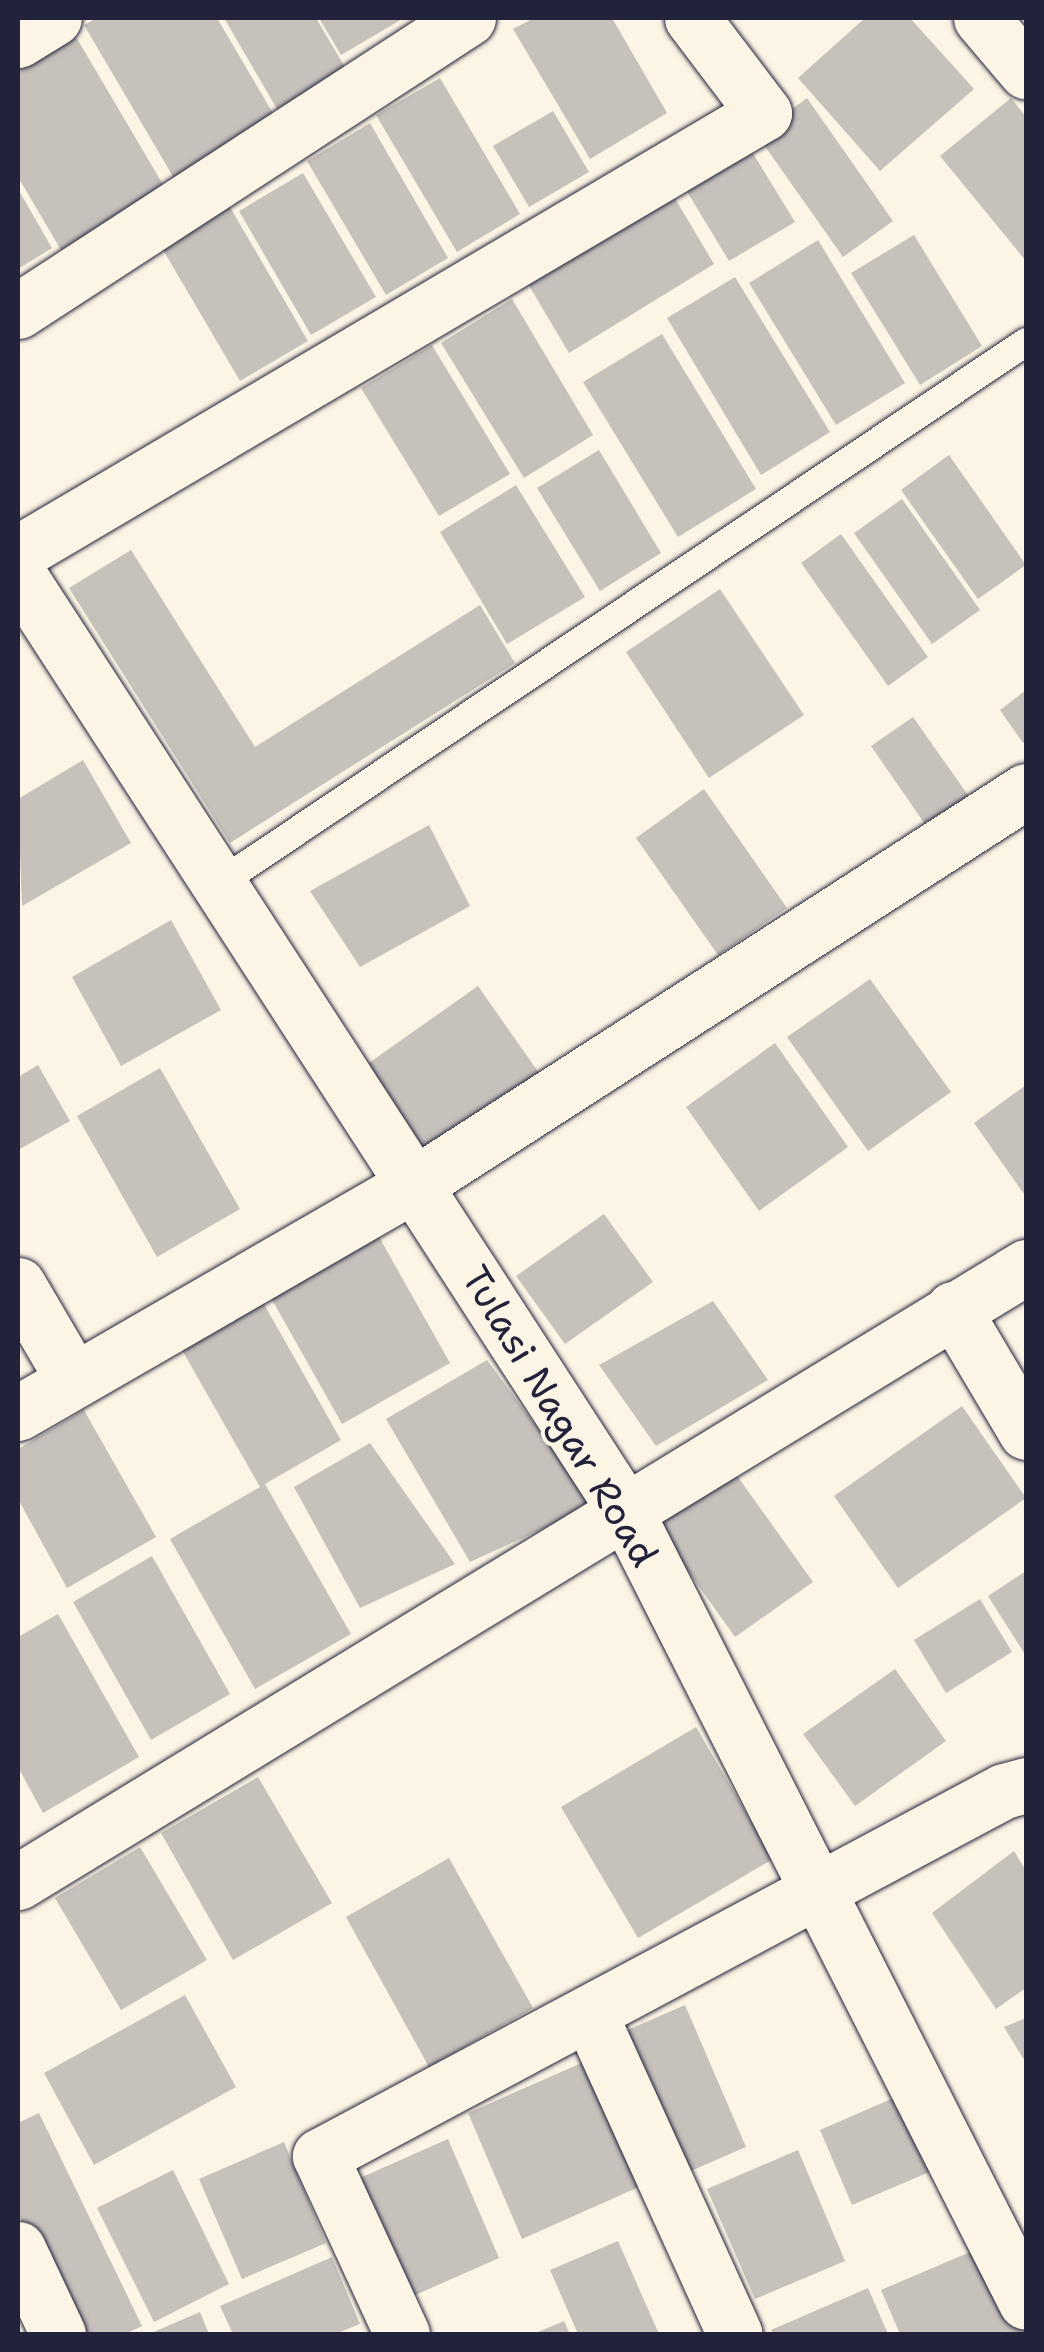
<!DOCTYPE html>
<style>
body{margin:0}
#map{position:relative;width:1044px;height:2352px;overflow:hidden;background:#fcf5e5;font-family:"Shantell Sans",sans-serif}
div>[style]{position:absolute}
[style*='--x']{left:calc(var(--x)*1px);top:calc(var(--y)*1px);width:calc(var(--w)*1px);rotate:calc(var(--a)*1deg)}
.building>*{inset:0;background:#c6c1bb}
.roads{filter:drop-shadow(0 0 2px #22223b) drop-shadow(0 0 2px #22223b)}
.lane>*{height:28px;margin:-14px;padding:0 14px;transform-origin:14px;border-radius:14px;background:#fcf5e5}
.street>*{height:55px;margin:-27.5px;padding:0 27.5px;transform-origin:27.5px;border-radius:27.5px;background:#fcf5e5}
span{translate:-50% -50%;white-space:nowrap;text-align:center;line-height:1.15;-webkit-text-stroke:8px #fcf5e5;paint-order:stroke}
.street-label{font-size:38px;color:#22223b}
.frame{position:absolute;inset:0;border:20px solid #22223b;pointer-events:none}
</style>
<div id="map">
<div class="building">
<i style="clip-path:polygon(97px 18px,217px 18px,277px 120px,175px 180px,84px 25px)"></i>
<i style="clip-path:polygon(224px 18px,316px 18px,346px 69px,277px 109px)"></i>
<i style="clip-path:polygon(319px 18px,404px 18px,341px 55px)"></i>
<i style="clip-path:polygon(534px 18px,612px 18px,667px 113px,590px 159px,513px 29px)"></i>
<i style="clip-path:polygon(865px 18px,910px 18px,974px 89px,880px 171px,798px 78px)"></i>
<i style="clip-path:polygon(72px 30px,165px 188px,61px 250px,18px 177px,18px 62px)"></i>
<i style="clip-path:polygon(440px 78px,520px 214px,457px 252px,376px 115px)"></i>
<i style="clip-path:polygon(807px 98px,893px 221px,843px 257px,757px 135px)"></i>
<i style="clip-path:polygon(1011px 98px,1026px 117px,1026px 261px,940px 156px)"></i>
<i style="clip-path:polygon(553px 111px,589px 172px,529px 207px,493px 146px)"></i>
<i style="clip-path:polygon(370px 123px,448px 258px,386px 295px,307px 161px)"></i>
<i style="clip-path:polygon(745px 140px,795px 222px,729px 261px,680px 180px)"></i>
<i style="clip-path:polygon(303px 173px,376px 297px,311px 335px,239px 211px)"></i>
<i style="clip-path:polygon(18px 189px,52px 248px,18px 269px)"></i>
<i style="clip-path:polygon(673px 195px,714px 264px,569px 353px,528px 284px)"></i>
<i style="clip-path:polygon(230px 207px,308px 341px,240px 381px,162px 248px)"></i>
<i style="clip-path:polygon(914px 235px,982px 346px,920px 385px,851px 273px)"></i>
<i style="clip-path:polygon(818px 240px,905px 383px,836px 425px,749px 283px)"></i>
<i style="clip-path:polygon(735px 277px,830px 432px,761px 475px,667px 318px)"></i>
<i style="clip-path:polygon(512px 299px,593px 435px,524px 478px,441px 343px)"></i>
<i style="clip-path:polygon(662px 334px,756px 489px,678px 537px,583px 382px)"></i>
<i style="clip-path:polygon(432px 345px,510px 474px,439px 516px,361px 388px)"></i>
<i style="clip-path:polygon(599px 450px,661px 553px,600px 591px,537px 488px)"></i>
<i style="clip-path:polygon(949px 455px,1026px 565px,978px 599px,901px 490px)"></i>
<i style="clip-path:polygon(516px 485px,585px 597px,507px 644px,440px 532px)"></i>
<i style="clip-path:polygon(902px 499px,980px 610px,932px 644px,854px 533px)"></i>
<i style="clip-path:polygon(841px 534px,928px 657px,888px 686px,801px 563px)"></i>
<i style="clip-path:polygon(131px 550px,255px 747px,480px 605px,515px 663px,230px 843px,69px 588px)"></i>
<i style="clip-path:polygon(720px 589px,804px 715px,709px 778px,626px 652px)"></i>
<i style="clip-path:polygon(1026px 690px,1026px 741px,1023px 743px,1000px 710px)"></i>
<i style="clip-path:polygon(913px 717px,970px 798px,927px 827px,871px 746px)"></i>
<i style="clip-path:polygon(83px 760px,131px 843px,22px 906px,18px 799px)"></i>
<i style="clip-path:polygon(704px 789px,787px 908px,718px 955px,636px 838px)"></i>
<i style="clip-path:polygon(429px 825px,470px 906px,360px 967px,310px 891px)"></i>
<i style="clip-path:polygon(171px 920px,221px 1010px,121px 1066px,72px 977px)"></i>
<i style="clip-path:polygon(870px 979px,951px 1092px,868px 1151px,787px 1037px)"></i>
<i style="clip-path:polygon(478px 986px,539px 1073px,426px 1152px,366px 1065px)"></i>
<i style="clip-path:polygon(775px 1043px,848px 1147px,759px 1211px,686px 1107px)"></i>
<i style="clip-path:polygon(38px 1065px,70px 1121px,18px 1150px,18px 1077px)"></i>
<i style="clip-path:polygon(160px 1068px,240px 1209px,157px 1257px,77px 1116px)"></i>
<i style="clip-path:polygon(1026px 1085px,1026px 1197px,974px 1123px)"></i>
<i style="clip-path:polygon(604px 1214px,653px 1282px,565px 1344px,516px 1276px)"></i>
<i style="clip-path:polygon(374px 1228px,450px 1363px,342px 1424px,266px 1289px)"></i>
<i style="clip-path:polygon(260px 1297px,341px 1440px,265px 1484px,351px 1634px,255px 1689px,170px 1539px,260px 1487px,178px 1343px)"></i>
<i style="clip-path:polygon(713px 1301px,768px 1380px,656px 1446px,599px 1365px)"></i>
<i style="clip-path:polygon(487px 1360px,595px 1505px,470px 1562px,386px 1419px)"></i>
<i style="clip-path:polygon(962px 1406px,1026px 1498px,898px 1588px,834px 1496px)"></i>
<i style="clip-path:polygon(84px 1410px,156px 1537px,67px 1588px,18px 1499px,18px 1449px)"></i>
<i style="clip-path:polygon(370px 1443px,455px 1564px,360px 1608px,294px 1487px)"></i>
<i style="clip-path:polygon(733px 1470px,813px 1582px,735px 1637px,656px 1526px)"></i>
<i style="clip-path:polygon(152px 1556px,230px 1694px,151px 1740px,73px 1602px)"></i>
<i style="clip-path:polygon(1026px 1571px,1026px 1656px,988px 1596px)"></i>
<i style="clip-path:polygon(980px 1599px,1012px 1652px,946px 1693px,914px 1640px)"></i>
<i style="clip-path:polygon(58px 1614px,139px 1757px,43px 1813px,18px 1767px,18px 1637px)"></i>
<i style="clip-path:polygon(895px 1669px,946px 1741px,855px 1806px,803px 1734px)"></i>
<i style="clip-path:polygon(696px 1727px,773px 1859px,638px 1938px,561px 1807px)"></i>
<i style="clip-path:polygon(258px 1777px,332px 1903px,233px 1960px,161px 1833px)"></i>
<i style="clip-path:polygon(140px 1847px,207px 1960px,121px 2010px,55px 1898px)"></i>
<i style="clip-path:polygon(1014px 1851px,1026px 1871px,1026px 1988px,996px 2009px,932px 1913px)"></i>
<i style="clip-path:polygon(449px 1858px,533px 2008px,429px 2067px,346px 1917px)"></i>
<i style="clip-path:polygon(185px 1995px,236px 2087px,94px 2165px,44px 2073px)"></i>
<i style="clip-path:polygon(685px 2005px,746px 2147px,684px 2174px,623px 2032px)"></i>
<i style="clip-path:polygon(1026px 2018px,1026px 2063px,1004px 2027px)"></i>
<i style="clip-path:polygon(586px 2061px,641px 2186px,522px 2239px,468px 2113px)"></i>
<i style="clip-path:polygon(914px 2089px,946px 2165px,852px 2205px,820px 2130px)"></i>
<i style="clip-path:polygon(39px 2113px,142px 2326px,125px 2334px,76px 2334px,18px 2213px,18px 2123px)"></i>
<i style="clip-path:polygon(448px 2139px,499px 2258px,404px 2300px,353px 2181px)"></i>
<i style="clip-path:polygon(284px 2142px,326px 2243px,242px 2279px,199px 2179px)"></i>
<i style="clip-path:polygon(798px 2150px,845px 2261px,755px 2299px,707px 2189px)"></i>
<i style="clip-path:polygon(173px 2170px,229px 2284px,154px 2322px,97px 2208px)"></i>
<i style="clip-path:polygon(618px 2241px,659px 2334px,578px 2334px,550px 2270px)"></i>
<i style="clip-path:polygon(991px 2243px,1026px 2333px,900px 2334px,881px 2290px)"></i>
<i style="clip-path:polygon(332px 2257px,360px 2324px,335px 2334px,233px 2334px,220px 2306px)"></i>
<i style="clip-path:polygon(868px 2288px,888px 2334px,773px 2334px,771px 2330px)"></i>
<i style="clip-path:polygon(200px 2312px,209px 2334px,149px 2334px)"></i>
<i style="clip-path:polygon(564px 2321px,570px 2334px,533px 2334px)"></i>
</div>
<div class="roads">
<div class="lane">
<i style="--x:221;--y:882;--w:969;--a:-33.85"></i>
</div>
<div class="street">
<i style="--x:981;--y:18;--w:70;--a:49.7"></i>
<i style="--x:18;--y:40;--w:42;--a:-31.4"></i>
<i style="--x:18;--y:311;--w:537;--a:-33.07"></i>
<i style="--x:18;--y:553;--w:866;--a:-30.53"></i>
<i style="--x:764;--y:113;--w:119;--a:-127.2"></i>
<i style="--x:18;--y:574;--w:1118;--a:57.05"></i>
<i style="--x:626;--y:1512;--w:885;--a:63.15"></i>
<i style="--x:18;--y:1285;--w:109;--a:59.7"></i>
<i style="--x:953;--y:1309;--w:143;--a:59.3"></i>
<i style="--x:18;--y:1413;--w:461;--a:-30"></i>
<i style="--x:417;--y:1183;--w:724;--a:-32.77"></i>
<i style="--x:18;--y:1882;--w:1181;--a:-31.39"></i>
<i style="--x:590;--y:2015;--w:350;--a:65.6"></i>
<i style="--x:18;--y:2249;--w:94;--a:64.8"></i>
<i style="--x:402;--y:2334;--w:196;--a:-114.7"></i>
<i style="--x:320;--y:2156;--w:775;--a:-28.09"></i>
<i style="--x:1004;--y:1791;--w:23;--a:-15"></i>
</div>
</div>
<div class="street-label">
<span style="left:560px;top:1416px;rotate:59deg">Tulasi Nagar Road</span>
</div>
<div class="frame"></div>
</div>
